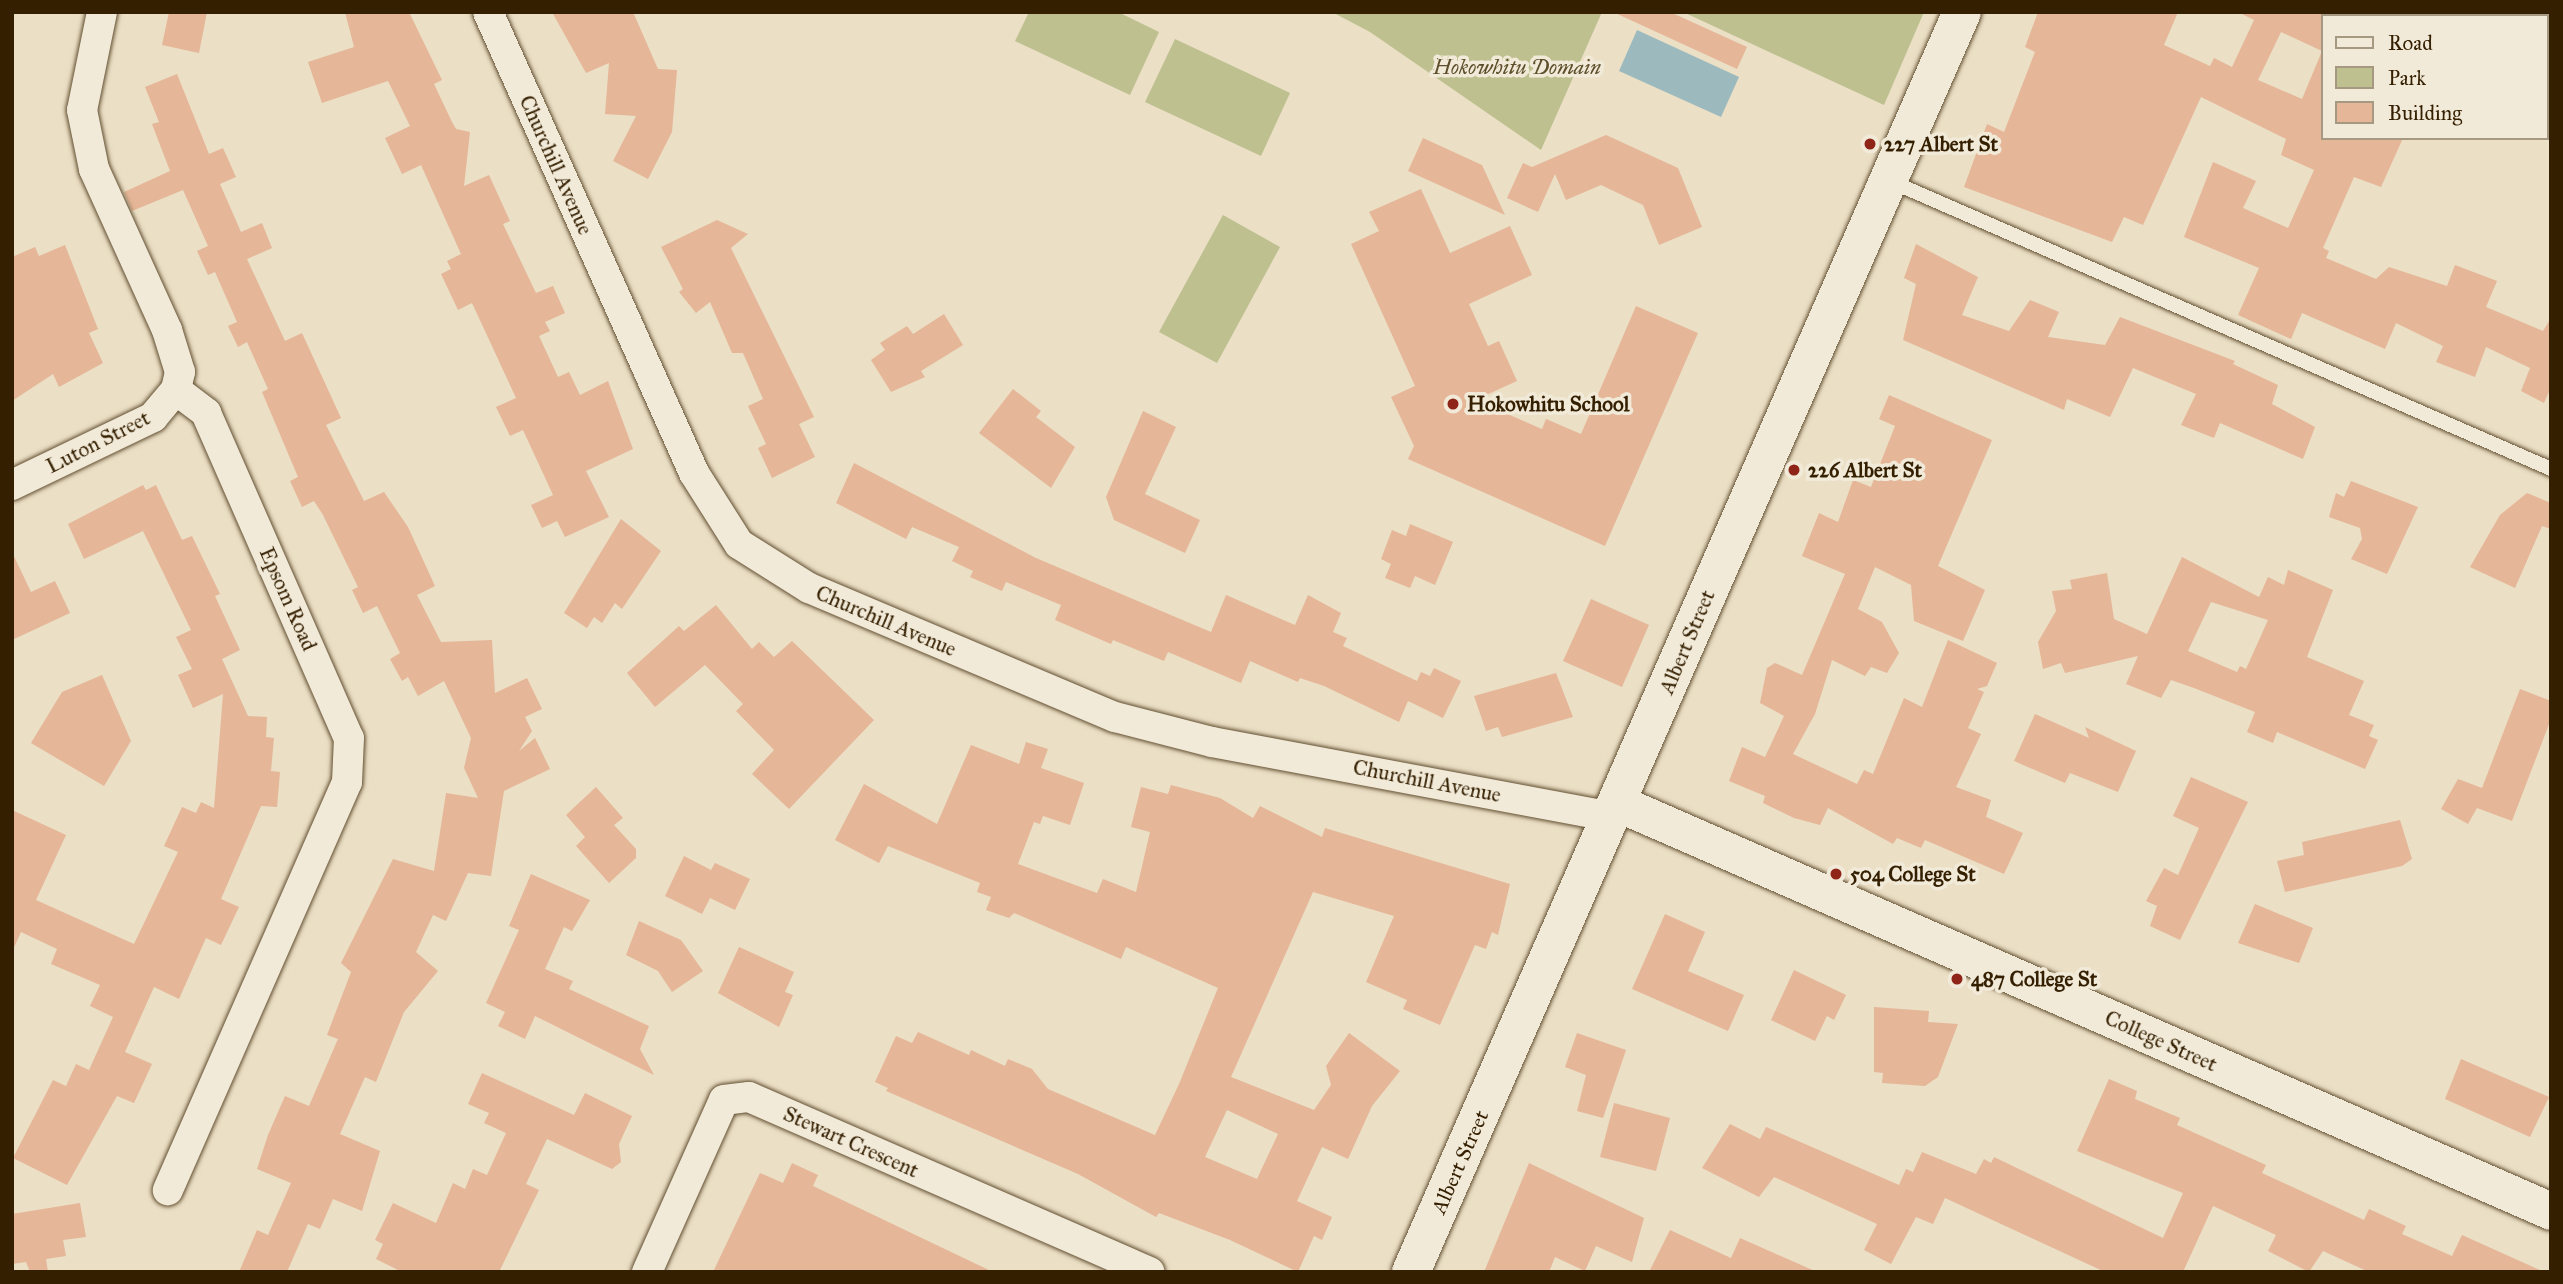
<!DOCTYPE html>
<style>
body{margin:0}
#map{position:relative;width:2563px;height:1284px;overflow:hidden;background:#ebdfc5;font-family:"IM FELL Great Primer",serif}
div>[style]{position:absolute}
[style*='--x']{left:calc(var(--x)*1px);top:calc(var(--y)*1px);width:calc(var(--w)*1px);rotate:calc(var(--a)*1deg)}
.green>*{inset:0;background:#bec090}
.water>*{inset:0;background:#9cbabe}
.building>*{inset:0;background:#e5b698}
.roads{filter:drop-shadow(0 0 2px #624f31) drop-shadow(0 0 2px #624f31)}
.service>*{height:14px;margin:-7px;padding:0 7px;transform-origin:7px;border-radius:7px;background:#f2ead9}
.minor>*{height:30px;margin:-15px;padding:0 15px;transform-origin:15px;border-radius:15px;background:#f2ead9}
.tertiary>*{height:37px;margin:-18.5px;padding:0 18.5px;transform-origin:18.5px;border-radius:18.5px;background:#f2ead9}
.secondary>*{height:38px;margin:-19px;padding:0 19px;transform-origin:19px;border-radius:19px;background:#f2ead9}
.dots>*{width:19px;height:19px;translate:-50% -50%;box-sizing:border-box;border:4px solid #f2ead9;border-radius:50%}
span{translate:-50% -50%;white-space:nowrap;text-align:center;line-height:1.15;-webkit-text-stroke:7px #f2ead9;paint-order:stroke}
.park-label{font-size:21px;color:#5d4f2b;font-style:italic}
.poi-label{font-size:21px;color:#341f00;font-weight:700}
.left{translate:0 -50%;text-align:left}
.street-label{font-size:21px;color:#341f00}
.frame{position:absolute;inset:0;border:14px solid #341f00;pointer-events:none}
.legend{position:absolute;left:2321px;top:14px;width:228px;height:126px;box-sizing:border-box;background:#f2ead9;border:2px solid #a69982;margin:0;padding:9px 12px;list-style:none;font-size:21px;color:#341f00}
.legend li{display:flex;align-items:center;gap:14px;height:35px}
.legend b{width:35px;border:2px solid #a69982}
</style>
<div id="map">
<div class="green">
<i style="clip-path:polygon(1029px 12px,1118px 12px,1159px 32px,1130px 95px,1015px 41px)"></i>
<i style="clip-path:polygon(1332px 12px,1602px 12px,1541px 150px,1370px 32px)"></i>
<i style="clip-path:polygon(1683px 12px,1924px 12px,1884px 105px)"></i>
<i style="clip-path:polygon(1175px 39px,1290px 93px,1261px 156px,1145px 102px)"></i>
<i style="clip-path:polygon(1223px 215px,1280px 247px,1217px 363px,1159px 332px)"></i>
</div>
<div class="water">
<i style="clip-path:polygon(1637px 30px,1739px 77px,1721px 117px,1619px 71px)"></i>
</div>
<div class="building">
<i style="clip-path:polygon(169px 12px,207px 12px,199px 53px,162px 45px)"></i>
<i style="clip-path:polygon(345px 12px,409px 12px,442px 80px,434px 84px,452px 122px,456px 129px,470px 132px,464px 186px,489px 175px,510px 221px,503px 224px,536px 293px,553px 286px,565px 313px,545px 322px,550px 331px,539px 336px,558px 377px,569px 372px,580px 395px,608px 381px,633px 449px,586px 471px,609px 517px,565px 537px,557px 521px,542px 528px,531px 505px,553px 495px,523px 430px,510px 436px,496px 407px,516px 398px,472px 303px,458px 310px,441px 274px,451px 269px,447px 261px,461px 254px,421px 165px,402px 174px,385px 138px,410px 126px,388px 81px,322px 103px,308px 62px,354px 47px)"></i>
<i style="clip-path:polygon(552px 12px,633px 12px,658px 69px,677px 70px,672px 132px,648px 179px,613px 161px,636px 116px,605px 114px,609px 63px,586px 73px)"></i>
<i style="clip-path:polygon(1613px 12px,1670px 12px,1747px 47px,1737px 69px)"></i>
<i style="clip-path:polygon(evenodd,2038px 12px,2178px 12px,2164px 45px,2210px 66px,2214px 58px,2232px 67px,2254px 20px,2238px 12px,2323px 12px,2323px 138px,2403px 138px,2381px 187px,2354px 177px,2323px 248px,2329px 251px,2326px 258px,2376px 279px,2389px 267px,2447px 286px,2455px 265px,2497px 281px,2486px 307px,2543px 331px,2551px 318px,2551px 387px,2544px 403px,2521px 391px,2530px 368px,2486px 347px,2475px 377px,2436px 362px,2443px 346px,2396px 323px,2385px 349px,2302px 313px,2291px 339px,2238px 315px,2259px 268px,2184px 237px,2213px 162px,2256px 181px,2243px 208px,2288px 228px,2314px 170px,2281px 155px,2286px 139px,2201px 97px,2143px 225px,2124px 217px,2112px 242px,1964px 187px,1987px 124px,2004px 132px,2035px 52px,2025px 47px,2038px 12px,2281px 32px,2322px 51px,2302px 99px,2258px 80px,2281px 32px)"></i>
<i style="clip-path:polygon(177px 74px,209px 154px,223px 148px,236px 177px,220px 184px,241px 232px,262px 223px,272px 248px,247px 259px,285px 341px,302px 333px,341px 418px,326px 425px,364px 501px,384px 492px,408px 527px,435px 586px,417px 595px,441px 642px,492px 640px,495px 693px,527px 678px,542px 709px,525px 717px,532px 731px,519px 751px,535px 738px,550px 769px,504px 791px,491px 876px,468px 873px,446px 921px,433px 915px,416px 952px,438px 971px,404px 1012px,376px 1082px,365px 1077px,340px 1134px,380px 1151px,362px 1211px,333px 1199px,320px 1229px,308px 1224px,287px 1272px,239px 1272px,257px 1230px,268px 1235px,291px 1183px,257px 1169px,268px 1135px,285px 1096px,309px 1106px,338px 1039px,327px 1035px,351px 972px,341px 963px,393px 859px,434px 871px,446px 793px,478px 798px,464px 768px,471px 738px,444px 681px,418px 696px,408px 677px,402px 681px,390px 659px,400px 653px,377px 606px,363px 613px,352px 590px,358px 587px,323px 515px,314px 501px,302px 507px,290px 481px,298px 477px,262px 392px,268px 389px,247px 342px,238px 347px,228px 326px,237px 322px,215px 272px,208px 275px,197px 251px,208px 246px,183px 190px,132px 211px,124px 192px,170px 171px,152px 124px,159px 122px,145px 87px)"></i>
<i style="clip-path:polygon(1606px 135px,1678px 168px,1702px 227px,1659px 245px,1643px 205px,1601px 185px,1566px 200px,1555px 174px,1538px 212px,1507px 198px,1523px 163px,1532px 167px)"></i>
<i style="clip-path:polygon(1423px 138px,1482px 165px,1505px 215px,1408px 171px)"></i>
<i style="clip-path:polygon(1421px 189px,1450px 253px,1510px 226px,1532px 275px,1469px 304px,1488px 346px,1499px 341px,1517px 381px,1475px 400px,1542px 429px,1546px 419px,1581px 434px,1636px 306px,1698px 333px,1605px 546px,1408px 459px,1414px 446px,1391px 397px,1415px 386px,1351px 244px,1379px 231px,1369px 212px)"></i>
<i style="clip-path:polygon(717px 220px,748px 234px,731px 248px,814px 417px,799px 424px,815px 457px,772px 478px,758px 448px,766px 444px,748px 406px,763px 399px,743px 353px,732px 353px,710px 302px,696px 313px,679px 292px,683px 289px,661px 247px)"></i>
<i style="clip-path:polygon(1916px 244px,1978px 277px,1962px 315px,2009px 331px,2030px 300px,2059px 312px,2048px 337px,2105px 345px,2120px 317px,2235px 361px,2233px 364px,2278px 385px,2272px 404px,2315px 427px,2303px 459px,2220px 423px,2214px 438px,2181px 425px,2196px 394px,2133px 368px,2110px 417px,2067px 399px,2064px 410px,1903px 340px,1916px 284px,1904px 278px)"></i>
<i style="clip-path:polygon(65px 245px,98px 329px,89px 333px,103px 363px,59px 387px,53px 374px,12px 401px,12px 257px,35px 247px,39px 256px)"></i>
<i style="clip-path:polygon(944px 314px,963px 345px,921px 371px,925px 377px,891px 392px,871px 360px,885px 350px,880px 343px,907px 326px,913px 334px)"></i>
<i style="clip-path:polygon(1013px 389px,1041px 411px,1036px 417px,1075px 447px,1051px 488px,979px 433px)"></i>
<i style="clip-path:polygon(1889px 395px,1992px 440px,1938px 566px,1985px 590px,1963px 641px,1914px 621px,1911px 585px,1875px 567px,1858px 609px,1882px 622px,1899px 653px,1887px 673px,1871px 667px,1865px 676px,1832px 660px,1815px 714px,1793px 754px,1857px 784px,1864px 770px,1873px 774px,1904px 698px,1922px 707px,1948px 640px,1997px 663px,1987px 686px,1977px 689px,1984px 692px,1968px 728px,1981px 734px,1956px 787px,1991px 800px,1986px 817px,2023px 833px,2004px 874px,1925px 840px,1921px 848px,1897px 838px,1893px 844px,1828px 808px,1820px 825px,1794px 818px,1763px 803px,1765px 796px,1729px 781px,1742px 747px,1765px 757px,1784px 716px,1760px 703px,1767px 668px,1775px 663px,1802px 675px,1845px 574px,1802px 556px,1819px 513px,1838px 522px,1853px 480px,1871px 487px,1895px 426px,1879px 419px)"></i>
<i style="clip-path:polygon(1143px 411px,1176px 427px,1145px 494px,1200px 520px,1185px 553px,1114px 520px,1106px 497px)"></i>
<i style="clip-path:polygon(854px 463px,1036px 558px,1211px 632px,1226px 595px,1295px 625px,1308px 595px,1341px 613px,1333px 632px,1347px 638px,1343px 646px,1417px 681px,1421px 672px,1430px 676px,1434px 668px,1461px 681px,1443px 718px,1408px 701px,1399px 722px,1324px 686px,1300px 678px,1298px 682px,1250px 661px,1241px 683px,1168px 652px,1164px 661px,1113px 640px,1111px 644px,1055px 620px,1061px 605px,1006px 582px,1002px 591px,970px 577px,973px 571px,952px 561px,959px 547px,912px 527px,906px 539px,836px 503px)"></i>
<i style="clip-path:polygon(2351px 481px,2418px 507px,2387px 574px,2351px 559px,2362px 539px,2360px 528px,2329px 517px,2336px 493px,2344px 497px)"></i>
<i style="clip-path:polygon(143px 485px,146px 490px,156px 485px,182px 540px,192px 536px,220px 594px,215px 596px,240px 650px,222px 659px,248px 716px,267px 717px,266px 737px,274px 738px,271px 771px,280px 772px,277px 807px,261px 806px,221px 899px,239px 907px,221px 945px,206px 938px,179px 999px,154px 987px,125px 1052px,152px 1064px,134px 1103px,117px 1096px,67px 1185px,13px 1158px,53px 1080px,66px 1086px,76px 1064px,89px 1070px,113px 1017px,90px 1006px,100px 985px,51px 964px,57px 949px,21px 932px,12px 952px,12px 810px,66px 835px,36px 900px,134px 944px,178px 852px,164px 846px,182px 807px,196px 813px,201px 802px,214px 808px,223px 694px,193px 708px,178px 675px,192px 669px,176px 637px,191px 630px,143px 531px,84px 559px,68px 524px)"></i>
<i style="clip-path:polygon(2527px 493px,2551px 503px,2551px 529px,2542px 526px,2515px 588px,2470px 567px,2500px 515px)"></i>
<i style="clip-path:polygon(621px 519px,661px 551px,622px 609px,615px 603px,602px 623px,594px 617px,587px 628px,564px 613px)"></i>
<i style="clip-path:polygon(1410px 524px,1453px 542px,1435px 585px,1415px 576px,1410px 588px,1385px 578px,1391px 564px,1381px 559px,1392px 530px,1406px 536px)"></i>
<i style="clip-path:polygon(12px 552px,31px 592px,55px 581px,70px 613px,12px 640px)"></i>
<i style="clip-path:polygon(evenodd,2182px 557px,2259px 597px,2268px 577px,2284px 585px,2288px 570px,2333px 590px,2307px 657px,2364px 681px,2349px 715px,2374px 725px,2369px 736px,2378px 740px,2365px 769px,2277px 732px,2273px 743px,2247px 732px,2255px 712px,2194px 688px,2171px 680px,2161px 698px,2126px 684px,2138px 656px,2065px 673px,2061px 663px,2043px 669px,2038px 642px,2056px 611px,2052px 591px,2072px 589px,2070px 580px,2107px 573px,2114px 619px,2147px 634px,2182px 557px,2211px 602px,2268px 620px,2246px 669px,2240px 666px,2237px 672px,2188px 651px,2211px 602px)"></i>
<i style="clip-path:polygon(1591px 599px,1649px 625px,1622px 687px,1563px 661px)"></i>
<i style="clip-path:polygon(716px 605px,752px 649px,759px 642px,774px 657px,792px 641px,874px 720px,789px 809px,752px 774px,774px 750px,736px 711px,743px 704px,705px 665px,655px 707px,627px 673px,679px 626px,684px 631px)"></i>
<i style="clip-path:polygon(1556px 673px,1573px 717px,1502px 737px,1498px 727px,1486px 731px,1474px 696px)"></i>
<i style="clip-path:polygon(102px 675px,131px 741px,104px 786px,31px 743px,62px 692px)"></i>
<i style="clip-path:polygon(2520px 689px,2551px 701px,2551px 719px,2512px 821px,2477px 808px,2468px 824px,2441px 809px,2458px 779px,2482px 788px)"></i>
<i style="clip-path:polygon(2035px 714px,2089px 738px,2085px 727px,2136px 751px,2118px 792px,2070px 773px,2065px 783px,2014px 761px)"></i>
<i style="clip-path:polygon(evenodd,1026px 742px,1048px 749px,1041px 768px,1084px 783px,1070px 825px,1043px 816px,1040px 824px,1034px 822px,1018px 864px,1097px 893px,1103px 879px,1136px 892px,1150px 832px,1131px 827px,1141px 787px,1168px 794px,1171px 785px,1220px 798px,1253px 818px,1260px 806px,1322px 837px,1325px 828px,1510px 884px,1498px 935px,1492px 932px,1486px 949px,1475px 945px,1440px 1025px,1403px 1009px,1407px 1000px,1366px 982px,1394px 916px,1313px 892px,1231px 1077px,1314px 1110px,1331px 1085px,1326px 1066px,1349px 1033px,1400px 1071px,1372px 1106px,1348px 1159px,1322px 1147px,1297px 1201px,1332px 1217px,1322px 1240px,1314px 1236px,1298px 1272px,1230px 1240px,1159px 1213px,1156px 1217px,1078px 1174px,886px 1091px,888px 1088px,875px 1082px,896px 1036px,912px 1043px,918px 1032px,969px 1055px,971px 1050px,1005px 1066px,1008px 1059px,1032px 1069px,1048px 1089px,1155px 1135px,1179px 1084px,1218px 988px,1126px 947px,1121px 959px,1014px 913px,1009px 918px,986px 910px,991px 897px,977px 892px,980px 883px,888px 846px,879px 863px,835px 840px,864px 784px,937px 824px,971px 745px,1019px 764px,1026px 742px,1227px 1110px,1278px 1134px,1257px 1179px,1205px 1157px,1227px 1110px)"></i>
<i style="clip-path:polygon(2191px 777px,2248px 802px,2180px 940px,2150px 926px,2157px 906px,2146px 901px,2164px 868px,2178px 875px,2199px 828px,2173px 816px)"></i>
<i style="clip-path:polygon(596px 787px,623px 818px,614px 825px,636px 849px,636px 858px,609px 883px,576px 846px,585px 837px,566px 815px)"></i>
<i style="clip-path:polygon(2400px 820px,2412px 859px,2402px 866px,2285px 892px,2277px 861px,2304px 855px,2302px 842px)"></i>
<i style="clip-path:polygon(684px 856px,711px 870px,715px 863px,750px 879px,735px 910px,710px 898px,702px 914px,665px 896px)"></i>
<i style="clip-path:polygon(531px 874px,590px 900px,572px 931px,564px 927px,545px 969px,573px 981px,569px 989px,649px 1026px,640px 1049px,654px 1075px,535px 1016px,525px 1039px,498px 1026px,505px 1012px,486px 1003px,519px 930px,509px 926px)"></i>
<i style="clip-path:polygon(2255px 904px,2313px 928px,2299px 963px,2238px 943px)"></i>
<i style="clip-path:polygon(1665px 914px,1705px 932px,1688px 971px,1744px 995px,1728px 1031px,1632px 989px)"></i>
<i style="clip-path:polygon(639px 921px,681px 940px,703px 971px,672px 992px,658px 971px,626px 955px)"></i>
<i style="clip-path:polygon(739px 947px,794px 972px,785px 992px,793px 995px,779px 1027px,718px 993px)"></i>
<i style="clip-path:polygon(1794px 970px,1846px 995px,1834px 1020px,1827px 1016px,1815px 1041px,1771px 1020px)"></i>
<i style="clip-path:polygon(1874px 1007px,1929px 1011px,1928px 1022px,1958px 1024px,1938px 1077px,1925px 1086px,1882px 1083px,1883px 1073px,1874px 1072px)"></i>
<i style="clip-path:polygon(1577px 1033px,1626px 1050px,1603px 1118px,1577px 1111px,1586px 1075px,1565px 1067px)"></i>
<i style="clip-path:polygon(2461px 1059px,2549px 1097px,2530px 1137px,2445px 1099px)"></i>
<i style="clip-path:polygon(482px 1073px,574px 1115px,585px 1093px,632px 1116px,619px 1144px,621px 1162px,612px 1169px,547px 1139px,526px 1184px,539px 1190px,499px 1272px,402px 1272px,376px 1259px,383px 1244px,375px 1240px,393px 1203px,436px 1223px,453px 1183px,465px 1189px,473px 1169px,487px 1175px,506px 1133px,484px 1123px,489px 1113px,468px 1104px)"></i>
<i style="clip-path:polygon(2109px 1079px,2137px 1091px,2135px 1099px,2180px 1118px,2177px 1125px,2266px 1165px,2262px 1173px,2364px 1220px,2369px 1209px,2406px 1226px,2402px 1234px,2452px 1256px,2462px 1235px,2544px 1272px,2369px 1272px,2323px 1251px,2309px 1272px,2268px 1251px,2276px 1235px,2213px 1206px,2183px 1272px,2105px 1272px,1945px 1198px,1933px 1224px,1916px 1217px,1891px 1264px,1864px 1250px,1877px 1224px,1774px 1177px,1759px 1197px,1702px 1168px,1730px 1124px,1760px 1139px,1766px 1127px,1899px 1185px,1906px 1169px,1913px 1172px,1922px 1152px,1976px 1174px,1984px 1159px,1991px 1163px,1994px 1157px,2163px 1238px,2183px 1193px,2077px 1151px)"></i>
<i style="clip-path:polygon(1614px 1103px,1670px 1118px,1656px 1171px,1600px 1157px)"></i>
<i style="clip-path:polygon(792px 1163px,818px 1175px,813px 1186px,993px 1272px,713px 1272px,760px 1173px,783px 1183px)"></i>
<i style="clip-path:polygon(1529px 1163px,1644px 1218px,1632px 1262px,1596px 1246px,1585px 1271px,1555px 1257px,1549px 1272px,1484px 1272px)"></i>
<i style="clip-path:polygon(80px 1203px,86px 1237px,63px 1240px,66px 1256px,46px 1259px,48px 1272px,30px 1272px,26px 1262px,12px 1264px,12px 1214px)"></i>
<i style="clip-path:polygon(1670px 1230px,1731px 1258px,1740px 1238px,1817px 1272px,1649px 1272px)"></i>
</div>
<div class="roads">
<div class="service">
<i style="--x:1890;--y:181;--w:721;--a:23.54"></i>
</div>
<div class="minor">
<i style="--x:102;--y:12;--w:100;--a:101.5"></i>
<i style="--x:82;--y:110;--w:60;--a:78.5"></i>
<i style="--x:94;--y:169;--w:177;--a:65.6"></i>
<i style="--x:167;--y:330;--w:44;--a:72.8"></i>
<i style="--x:180;--y:372;--w:18;--a:103"></i>
<i style="--x:176;--y:390;--w:38;--a:37"></i>
<i style="--x:206;--y:413;--w:355;--a:66.3"></i>
<i style="--x:349;--y:738;--w:44;--a:92.6"></i>
<i style="--x:347;--y:782;--w:446;--a:113.7"></i>
<i style="--x:488;--y:12;--w:505;--a:65.92"></i>
<i style="--x:694;--y:473;--w:84;--a:57.6"></i>
<i style="--x:739;--y:544;--w:83;--a:32.2"></i>
<i style="--x:809;--y:588;--w:332;--a:22.9"></i>
<i style="--x:1115;--y:717;--w:100;--a:14.5"></i>
<i style="--x:1212;--y:742;--w:407;--a:10.6"></i>
<i style="--x:12;--y:485;--w:157;--a:-25.7"></i>
<i style="--x:153;--y:417;--w:35;--a:-50"></i>
<i style="--x:647;--y:1272;--w:188;--a:-65.9"></i>
<i style="--x:724;--y:1100;--w:25;--a:-7"></i>
<i style="--x:749;--y:1097;--w:437;--a:23.6"></i>
</div>
<div class="tertiary">
<i style="--x:1618;--y:803;--w:1018;--a:23.62"></i>
</div>
<div class="secondary">
<i style="--x:1411;--y:1272;--w:1375;--a:-66.38"></i>
</div>
</div>
<div class="dots">
<i style="left:1870px;top:144px;background:#8f2418"></i>
<i style="left:1453px;top:404px;background:#8f2418"></i>
<i style="left:1794px;top:470px;background:#8f2418"></i>
<i style="left:1836px;top:874px;background:#8f2418"></i>
<i style="left:1957px;top:979px;background:#8f2418"></i>
</div>
<div class="park-label">
<span style="left:1517px;top:67px">Hokowhitu Domain</span>
</div>
<div class="poi-label">
<span class="left" style="left:1884px;top:144px">227 Albert St</span>
<span class="left" style="left:1467px;top:404px">Hokowhitu School</span>
<span class="left" style="left:1808px;top:470px">226 Albert St</span>
<span class="left" style="left:1850px;top:874px">504 College St</span>
<span class="left" style="left:1971px;top:979px">487 College St</span>
</div>
<div class="street-label">
<span style="left:556px;top:165px;rotate:66deg">Churchill Avenue</span>
<span style="left:98px;top:442px;rotate:-27deg">Luton Street</span>
<span style="left:288px;top:599px;rotate:66deg">Epsom Road</span>
<span style="left:886px;top:621px;rotate:23deg">Churchill Avenue</span>
<span style="left:1687px;top:642px;rotate:-67deg">Albert Street</span>
<span style="left:1427px;top:781px;rotate:11deg">Churchill Avenue</span>
<span style="left:2161px;top:1041px;rotate:24deg">College Street</span>
<span style="left:851px;top:1142px;rotate:24deg">Stewart Crescent</span>
<span style="left:1460px;top:1162px;rotate:-66deg">Albert Street</span>
</div>
<div class="frame"></div>
<ul class="legend">
<li><b style="height:9px;background:#f2ead9"></b>Road</li>
<li><b style="height:19px;background:#bec090"></b>Park</li>
<li><b style="height:19px;background:#e5b698"></b>Building</li>
</ul>
</div>
